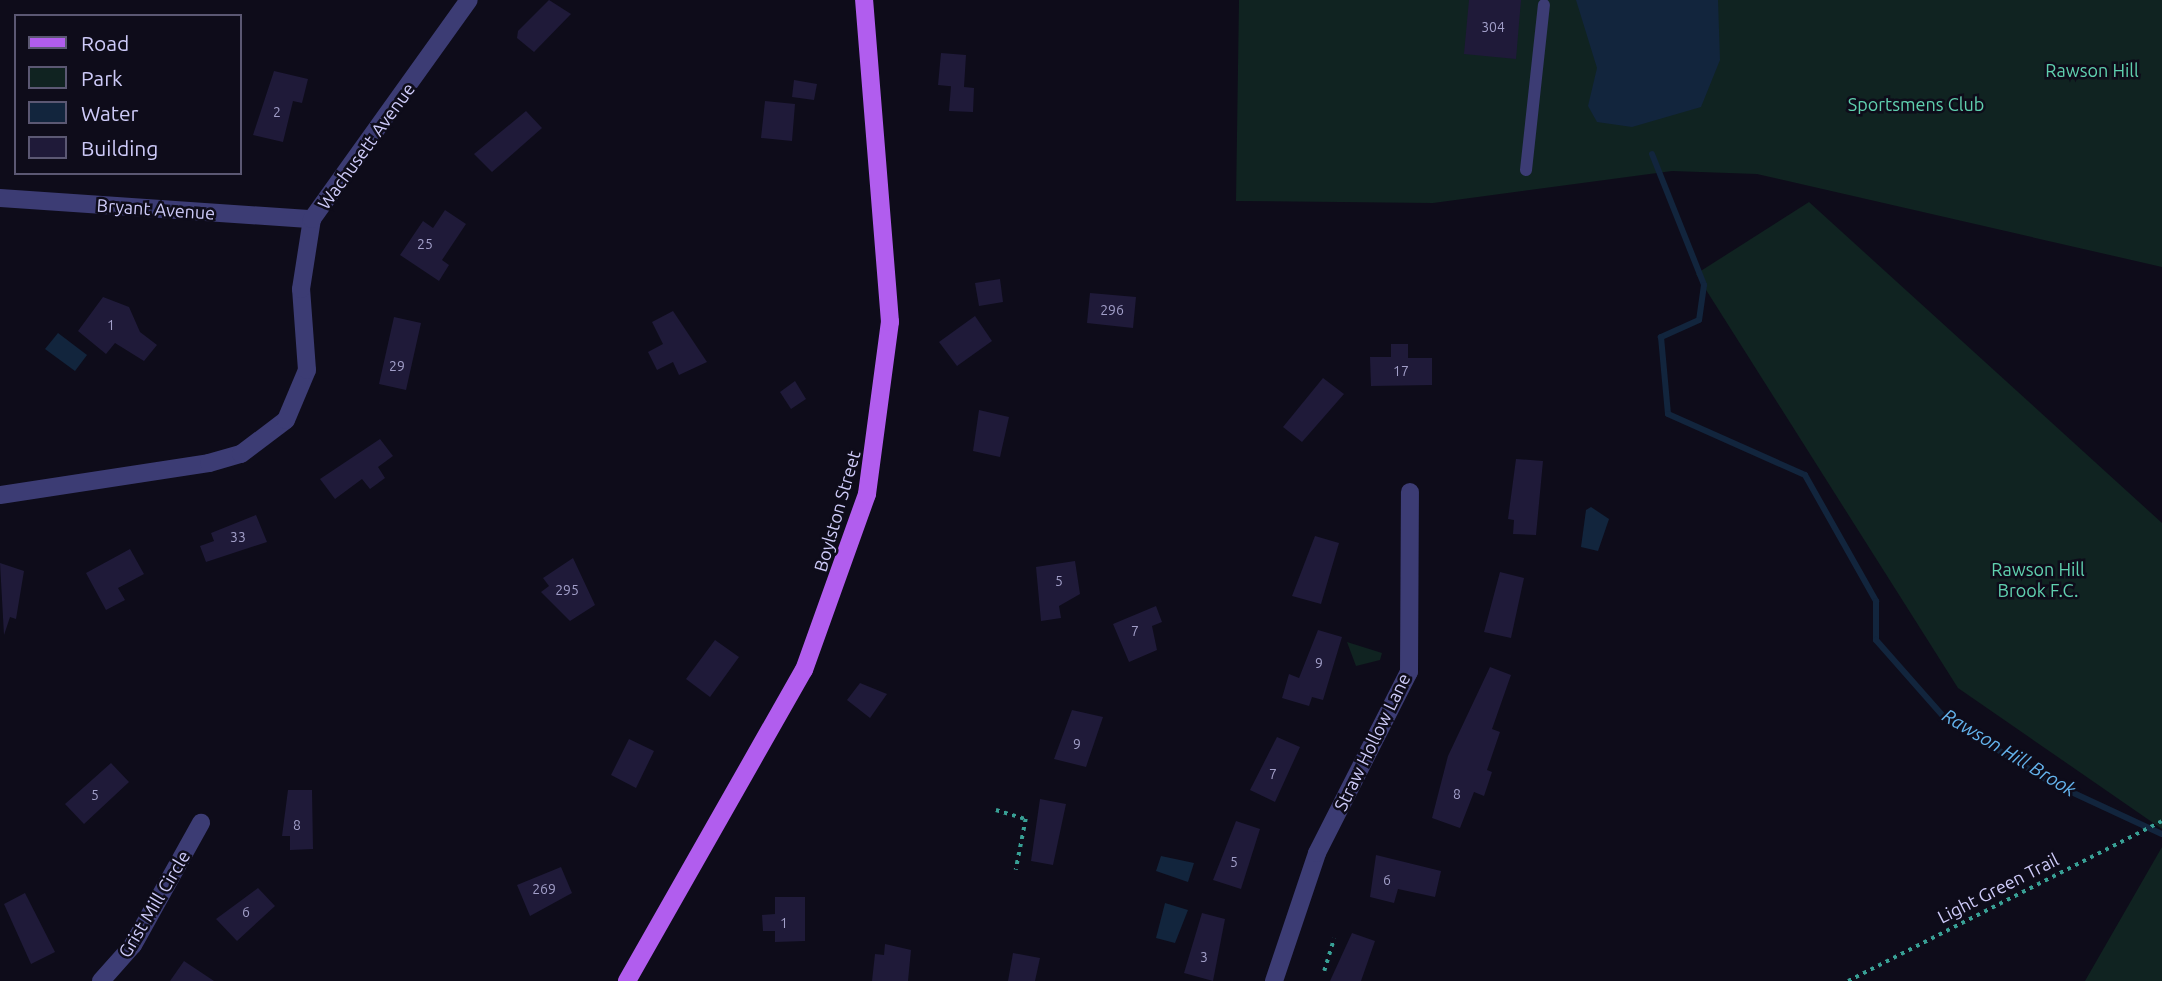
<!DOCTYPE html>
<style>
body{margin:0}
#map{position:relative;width:2162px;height:981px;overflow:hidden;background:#0e0c1a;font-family:Ubuntu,sans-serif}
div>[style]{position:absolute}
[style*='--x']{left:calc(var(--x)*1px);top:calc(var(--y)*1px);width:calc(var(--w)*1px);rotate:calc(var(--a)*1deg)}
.green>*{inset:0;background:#102321}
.water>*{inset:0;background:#12253d}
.stream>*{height:6px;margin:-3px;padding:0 3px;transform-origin:3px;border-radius:3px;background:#12253d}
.building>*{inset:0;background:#1f1a39}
.path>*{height:3.5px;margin-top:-1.75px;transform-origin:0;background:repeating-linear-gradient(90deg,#38a095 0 3.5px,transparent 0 8.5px)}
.lane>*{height:12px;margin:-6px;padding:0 6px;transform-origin:6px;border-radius:6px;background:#3c3c74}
.street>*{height:18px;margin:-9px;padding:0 9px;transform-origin:9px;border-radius:9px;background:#3c3c74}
.primary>*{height:18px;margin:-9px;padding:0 9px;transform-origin:9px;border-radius:9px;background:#b15dee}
span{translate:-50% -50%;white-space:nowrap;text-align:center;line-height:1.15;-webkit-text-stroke:5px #0e0c1a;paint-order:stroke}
.number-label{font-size:14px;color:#a29fc9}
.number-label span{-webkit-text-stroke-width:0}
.park-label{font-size:18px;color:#60d0af}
.street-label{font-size:18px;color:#cecbf9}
.water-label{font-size:19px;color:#64b4ee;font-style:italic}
.legend{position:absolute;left:14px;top:14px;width:228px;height:161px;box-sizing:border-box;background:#0e0c1a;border:2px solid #5b5873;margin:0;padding:9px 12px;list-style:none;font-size:21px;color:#cecbf9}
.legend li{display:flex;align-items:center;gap:14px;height:35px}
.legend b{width:35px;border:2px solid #5b5873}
</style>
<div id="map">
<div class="green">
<i style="clip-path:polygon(1239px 0,2162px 0,2162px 267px,1757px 174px,1672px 171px,1433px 203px,1236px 201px)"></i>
<i style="clip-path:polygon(1809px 202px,2162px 523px,2162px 829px,1958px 688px,1696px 274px)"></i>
<i style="clip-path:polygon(1347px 642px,1382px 653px,1380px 660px,1356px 666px)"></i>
<i style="clip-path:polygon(2162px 847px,2162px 981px,2085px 981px)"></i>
</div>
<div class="water">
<i style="clip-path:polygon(1576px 0,1718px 0,1720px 60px,1701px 107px,1632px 127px,1597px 122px,1588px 106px,1597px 68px)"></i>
<i style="clip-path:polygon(58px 333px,87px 355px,75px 371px,45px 349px)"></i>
<i style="clip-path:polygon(1591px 507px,1609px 519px,1598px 551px,1581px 547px,1586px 510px)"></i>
<i style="clip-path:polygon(1161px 856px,1194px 863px,1188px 882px,1156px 871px)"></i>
<i style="clip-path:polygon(1165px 903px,1188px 910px,1175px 943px,1156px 938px)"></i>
</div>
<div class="stream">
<i style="--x:1652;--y:154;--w:141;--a:68.3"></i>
<i style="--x:1704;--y:285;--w:35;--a:98"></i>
<i style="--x:1699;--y:320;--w:42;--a:155.9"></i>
<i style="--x:1661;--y:337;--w:77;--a:84.8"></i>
<i style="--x:1668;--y:414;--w:150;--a:24"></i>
<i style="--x:1805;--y:475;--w:145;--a:60.6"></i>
<i style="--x:1876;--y:601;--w:39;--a:90"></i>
<i style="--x:1876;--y:640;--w:103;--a:48.6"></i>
<i style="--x:1944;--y:717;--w:127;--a:31.4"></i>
<i style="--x:2052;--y:783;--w:121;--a:24.9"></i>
</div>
<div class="building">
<i style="clip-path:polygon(549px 0,571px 14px,534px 52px,517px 38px,518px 31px)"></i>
<i style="clip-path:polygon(1469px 0,1521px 0,1516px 59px,1464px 54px)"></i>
<i style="clip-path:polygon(941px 53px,966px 55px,964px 87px,974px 88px,973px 112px,949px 111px,951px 86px,959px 87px,938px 85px)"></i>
<i style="clip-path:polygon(274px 71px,308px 79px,302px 103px,293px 101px,283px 142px,253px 135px)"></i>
<i style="clip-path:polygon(794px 80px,817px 84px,814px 100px,792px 97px)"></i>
<i style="clip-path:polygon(765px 101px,795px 104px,792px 141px,761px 138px)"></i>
<i style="clip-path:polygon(526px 111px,542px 128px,492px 172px,474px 154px)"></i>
<i style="clip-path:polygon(445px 210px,466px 224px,442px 260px,449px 265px,439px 281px,400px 255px,423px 221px,433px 228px)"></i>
<i style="clip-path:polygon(1000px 279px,1003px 302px,979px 306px,975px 283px)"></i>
<i style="clip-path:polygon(1090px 293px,1136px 297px,1133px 328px,1087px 323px)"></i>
<i style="clip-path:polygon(103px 297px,129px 307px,140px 332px,157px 345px,144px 361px,115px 343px,106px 354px,78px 331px)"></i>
<i style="clip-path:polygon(673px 311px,707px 362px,679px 375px,673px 362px,657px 370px,648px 352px,663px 344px,652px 322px)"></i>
<i style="clip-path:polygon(975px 316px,992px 341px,957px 366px,939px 342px)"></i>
<i style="clip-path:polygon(394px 317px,421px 323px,406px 390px,379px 384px)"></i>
<i style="clip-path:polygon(1391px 344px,1408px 344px,1408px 358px,1432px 358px,1432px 385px,1371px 386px,1370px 357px,1391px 357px)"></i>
<i style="clip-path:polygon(1323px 378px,1344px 394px,1302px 442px,1283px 427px)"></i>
<i style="clip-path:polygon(795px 381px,806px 399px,791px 409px,780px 392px)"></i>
<i style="clip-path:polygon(979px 410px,1009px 417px,1000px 457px,973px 451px)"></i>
<i style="clip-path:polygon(380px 439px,393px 456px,378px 467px,385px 478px,370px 489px,362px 479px,335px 499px,320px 479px)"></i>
<i style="clip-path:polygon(1516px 459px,1543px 461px,1536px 535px,1513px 534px,1514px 520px,1508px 519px)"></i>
<i style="clip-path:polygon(256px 515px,267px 542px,206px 562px,200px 546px,214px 541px,211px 533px)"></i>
<i style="clip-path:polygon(1315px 536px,1339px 543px,1321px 604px,1292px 596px)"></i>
<i style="clip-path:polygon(130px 549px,144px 574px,118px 588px,125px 600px,106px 610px,86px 573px)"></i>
<i style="clip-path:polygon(573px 558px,595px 605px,570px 621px,541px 592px,549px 586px,543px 578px)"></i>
<i style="clip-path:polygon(1075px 561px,1080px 594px,1059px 606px,1061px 618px,1041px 621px,1036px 567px)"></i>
<i style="clip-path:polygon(0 563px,24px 571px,16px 619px,10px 617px,4px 635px)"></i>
<i style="clip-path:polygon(1500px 572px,1524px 578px,1511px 638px,1484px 632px)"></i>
<i style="clip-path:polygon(1156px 606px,1162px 622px,1152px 626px,1157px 650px,1129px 662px,1113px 624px)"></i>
<i style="clip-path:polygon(1318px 630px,1342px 637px,1323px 700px,1312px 697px,1309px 706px,1282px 698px,1289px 674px,1299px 678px)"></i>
<i style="clip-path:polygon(715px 640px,739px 657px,710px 697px,686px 679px)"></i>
<i style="clip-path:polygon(1490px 667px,1511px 675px,1492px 729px,1500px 732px,1487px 770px,1492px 772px,1484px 796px,1474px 792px,1460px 828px,1432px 818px,1448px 756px)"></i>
<i style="clip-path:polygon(860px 683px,887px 694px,870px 718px,847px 700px)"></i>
<i style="clip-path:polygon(1072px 710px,1103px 717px,1086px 767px,1054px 759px)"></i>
<i style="clip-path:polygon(1277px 737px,1300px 747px,1275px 802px,1250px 790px)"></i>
<i style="clip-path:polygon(629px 739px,654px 751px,636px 788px,611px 775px)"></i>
<i style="clip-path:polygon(111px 763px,129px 782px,84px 824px,65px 804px)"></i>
<i style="clip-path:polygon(288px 790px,312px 790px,313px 849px,290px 850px,290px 836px,282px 836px)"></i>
<i style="clip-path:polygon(1040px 799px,1066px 804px,1053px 865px,1031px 861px)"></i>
<i style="clip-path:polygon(1236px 821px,1260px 829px,1241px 889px,1213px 880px)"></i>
<i style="clip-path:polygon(1376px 855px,1441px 871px,1435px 897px,1398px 889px,1394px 903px,1370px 897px)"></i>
<i style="clip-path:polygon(561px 867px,572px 893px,530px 916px,517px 885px)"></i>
<i style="clip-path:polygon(258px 888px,275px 906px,237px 941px,216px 919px)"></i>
<i style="clip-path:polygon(25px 893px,55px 952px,31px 964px,4px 904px)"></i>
<i style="clip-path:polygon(775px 897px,805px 897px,805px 941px,775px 942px,775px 931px,763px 931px,762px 915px,775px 914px)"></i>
<i style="clip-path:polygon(1202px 913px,1225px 919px,1213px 981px,1184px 973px)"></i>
<i style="clip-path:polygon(1352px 933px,1375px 941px,1361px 981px,1330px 981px)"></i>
<i style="clip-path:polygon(885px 944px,911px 950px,908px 981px,872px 981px,875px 954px,884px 955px)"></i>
<i style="clip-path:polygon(1013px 953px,1040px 958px,1035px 981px,1008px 981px)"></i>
<i style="clip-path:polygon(184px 961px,214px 981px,170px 981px)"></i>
</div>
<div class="path">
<i style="--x:996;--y:810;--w:31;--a:17"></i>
<i style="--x:1026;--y:819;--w:52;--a:101.1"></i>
<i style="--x:1324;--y:971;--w:34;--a:-73"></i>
<i style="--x:1848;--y:981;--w:352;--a:-27"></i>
</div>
<div class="lane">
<i style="--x:1526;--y:170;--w:166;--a:-83.8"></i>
</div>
<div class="street">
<i style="--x:0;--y:198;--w:313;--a:3.9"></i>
<i style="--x:0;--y:495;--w:211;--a:-8.7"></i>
<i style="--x:209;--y:463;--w:33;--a:-16"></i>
<i style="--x:241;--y:454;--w:56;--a:-37.1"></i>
<i style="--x:286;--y:420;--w:54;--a:-67.2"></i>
<i style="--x:307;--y:370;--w:81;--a:-94.2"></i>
<i style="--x:301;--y:289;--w:71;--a:-81.1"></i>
<i style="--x:312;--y:219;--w:269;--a:-54.4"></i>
<i style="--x:101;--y:981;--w:48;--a:-48.4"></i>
<i style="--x:133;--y:945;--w:140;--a:-60.9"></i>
<i style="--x:1274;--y:981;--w:135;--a:-71.4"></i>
<i style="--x:1317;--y:853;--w:203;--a:-63.1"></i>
<i style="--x:1409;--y:672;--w:180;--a:-89.7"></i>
</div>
<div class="primary">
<i style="--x:627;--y:981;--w:358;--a:-60.4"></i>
<i style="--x:804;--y:670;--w:187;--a:-70.3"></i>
<i style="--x:867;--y:494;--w:174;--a:-82.4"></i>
<i style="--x:890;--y:322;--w:323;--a:-94.6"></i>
</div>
<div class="number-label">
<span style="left:1493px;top:27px">304</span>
<span style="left:277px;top:112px">2</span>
<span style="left:425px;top:244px">25</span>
<span style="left:1112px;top:310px">296</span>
<span style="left:111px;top:325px">1</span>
<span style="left:397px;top:366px">29</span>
<span style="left:1401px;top:371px">17</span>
<span style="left:238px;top:537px">33</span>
<span style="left:1059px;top:581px">5</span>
<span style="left:567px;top:590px">295</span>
<span style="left:1135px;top:631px">7</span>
<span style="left:1319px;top:663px">9</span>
<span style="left:1077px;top:744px">9</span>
<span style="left:1273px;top:774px">7</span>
<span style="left:1457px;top:794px">8</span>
<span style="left:95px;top:795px">5</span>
<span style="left:297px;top:825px">8</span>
<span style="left:1234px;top:862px">5</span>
<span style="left:1387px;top:880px">6</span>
<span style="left:544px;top:889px">269</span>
<span style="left:246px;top:912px">6</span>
<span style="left:784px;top:923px">1</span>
<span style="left:1204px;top:957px">3</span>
</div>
<div class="park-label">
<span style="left:2092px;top:70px">Rawson Hill</span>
<span style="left:1916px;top:104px">Sportsmens Club</span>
<span style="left:2038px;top:580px">Rawson Hill<br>Brook F.C.</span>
</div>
<div class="street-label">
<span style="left:366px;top:146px;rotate:-54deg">Wachusett Avenue</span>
<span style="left:156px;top:209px;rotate:4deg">Bryant Avenue</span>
<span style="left:837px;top:511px;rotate:-74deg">Boylston Street</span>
<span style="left:1372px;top:742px;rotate:-64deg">Straw Hollow Lane</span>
<span style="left:1998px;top:888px;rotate:-27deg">Light Green Trail</span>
<span style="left:154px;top:904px;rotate:-59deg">Grist Mill Circle</span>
</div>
<div class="water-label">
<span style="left:2009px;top:753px;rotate:31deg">Rawson Hill Brook</span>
</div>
<ul class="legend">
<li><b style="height:9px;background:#b15dee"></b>Road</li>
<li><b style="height:19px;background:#102321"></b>Park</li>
<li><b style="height:19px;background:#12253d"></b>Water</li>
<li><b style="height:19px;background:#1f1a39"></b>Building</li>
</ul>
</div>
